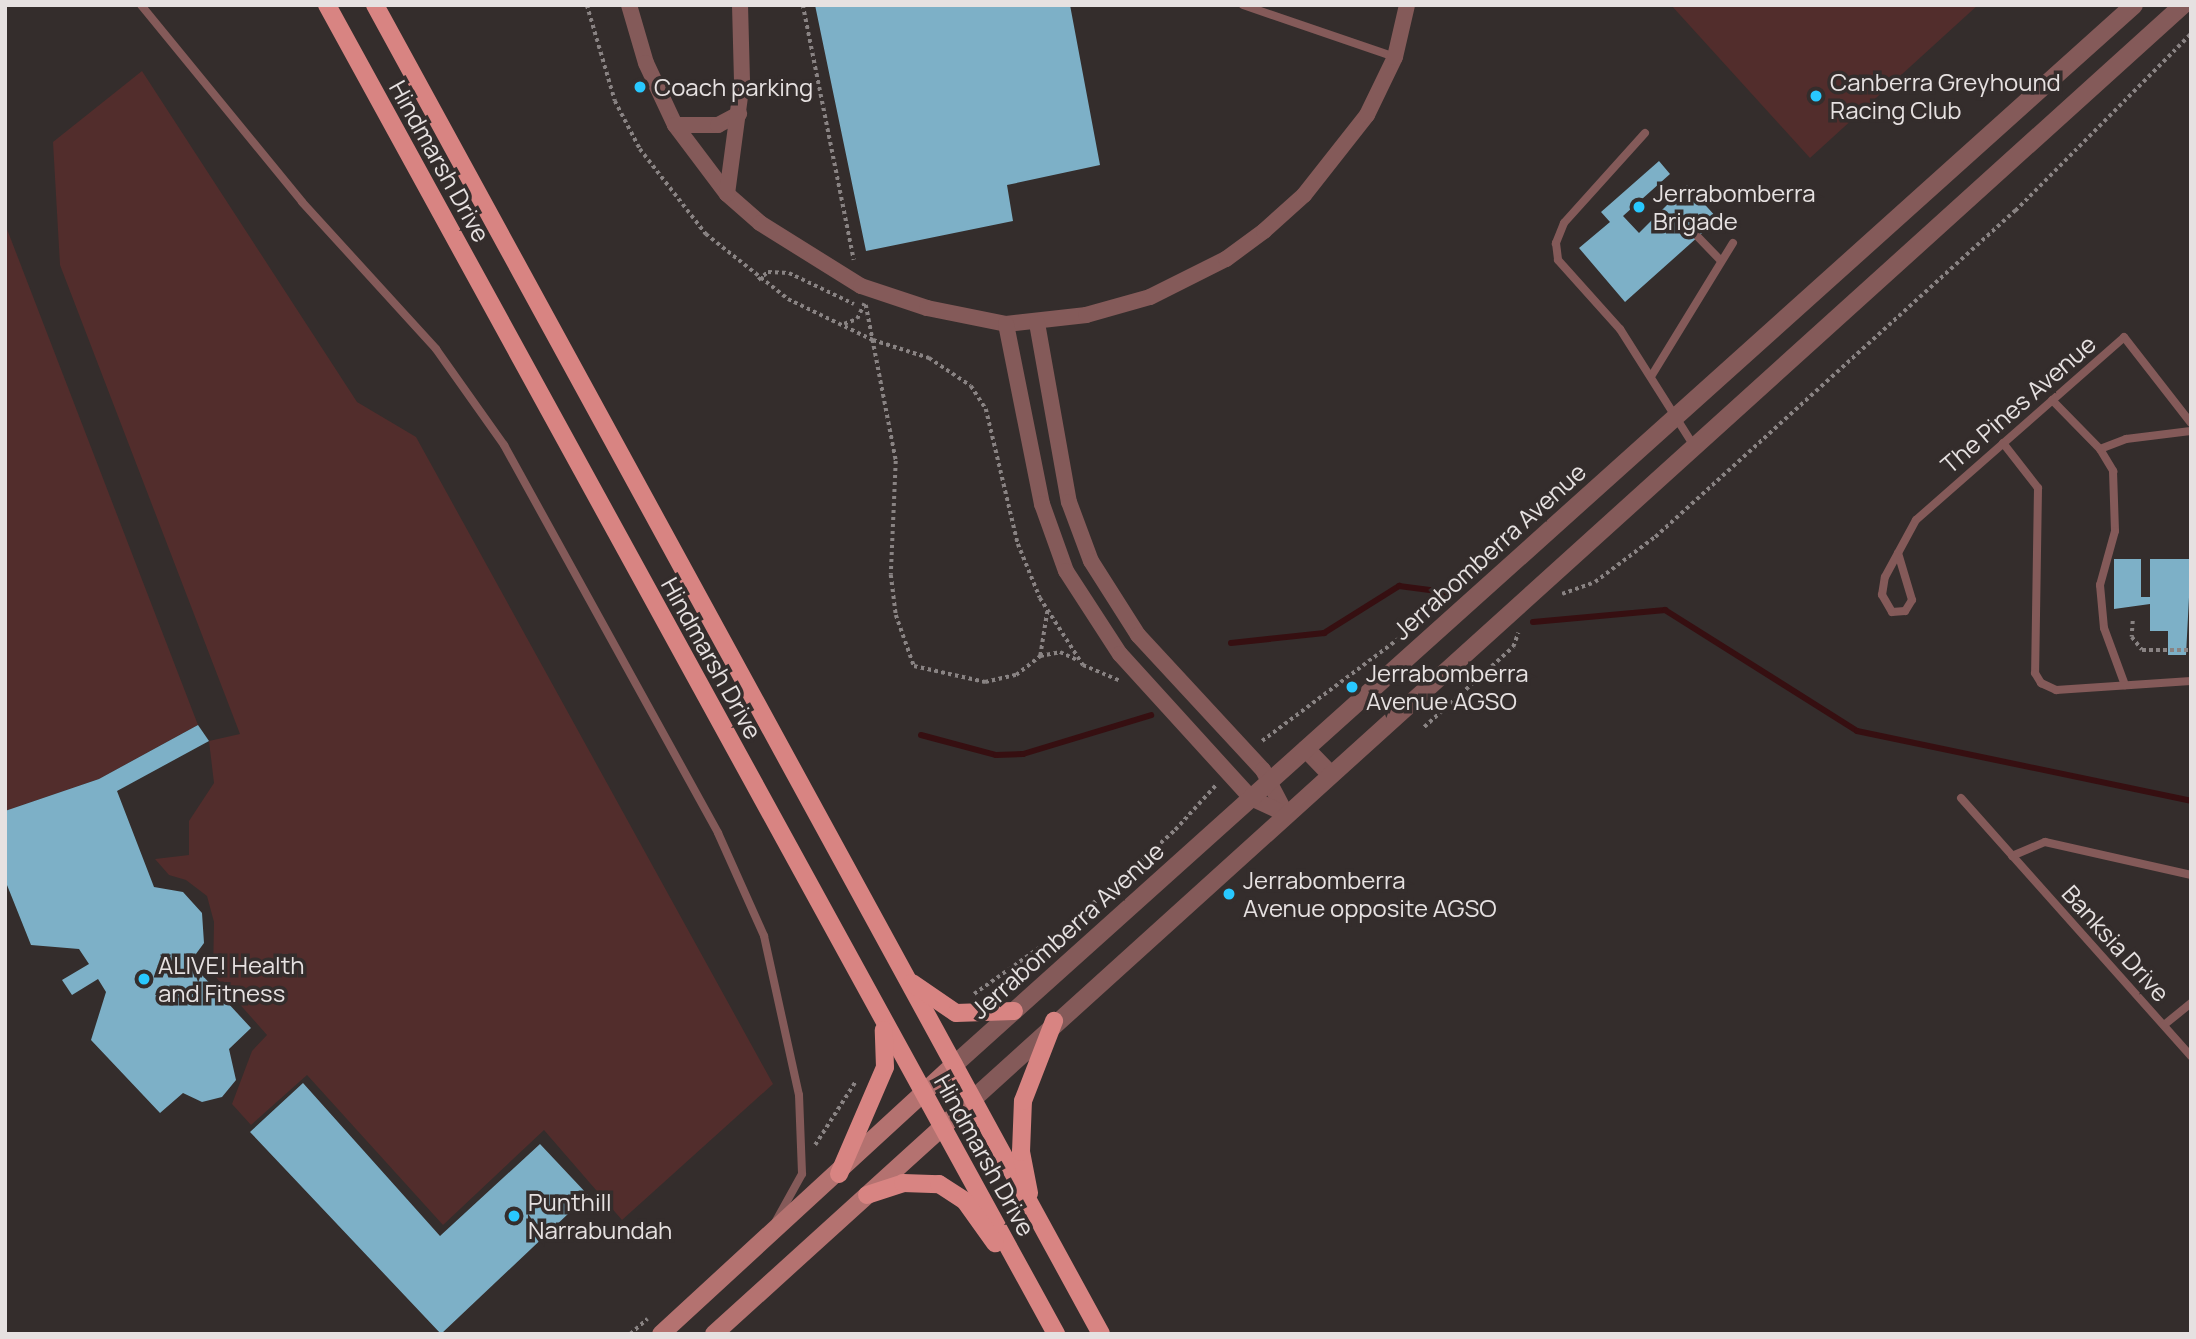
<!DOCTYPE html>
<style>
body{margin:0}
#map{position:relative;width:2196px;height:1339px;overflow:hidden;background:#342d2c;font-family:Manrope,sans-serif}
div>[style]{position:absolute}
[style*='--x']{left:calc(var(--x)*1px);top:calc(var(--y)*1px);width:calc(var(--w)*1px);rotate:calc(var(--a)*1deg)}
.green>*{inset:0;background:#522d2c}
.stream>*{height:6px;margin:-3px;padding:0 3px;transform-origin:3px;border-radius:3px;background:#360f11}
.building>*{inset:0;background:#7db0c7}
.path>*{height:3.5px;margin-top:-1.75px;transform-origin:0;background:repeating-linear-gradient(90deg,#898383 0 3.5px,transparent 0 7px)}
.service>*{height:8px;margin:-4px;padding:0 4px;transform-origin:4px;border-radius:4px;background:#845a59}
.minor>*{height:16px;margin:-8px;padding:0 8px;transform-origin:8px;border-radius:8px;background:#845a59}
.tertiary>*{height:18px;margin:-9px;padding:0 9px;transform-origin:9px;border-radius:9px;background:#845a59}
.secondary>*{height:18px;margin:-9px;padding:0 9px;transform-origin:9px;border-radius:9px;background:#b47270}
.primary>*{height:18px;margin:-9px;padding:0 9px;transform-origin:9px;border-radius:9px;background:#d88482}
.dots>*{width:19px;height:19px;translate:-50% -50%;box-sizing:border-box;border:4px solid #342d2c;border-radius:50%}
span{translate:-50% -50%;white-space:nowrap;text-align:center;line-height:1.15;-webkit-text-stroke:7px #342d2c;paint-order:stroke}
.poi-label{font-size:24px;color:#e6e1e1}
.left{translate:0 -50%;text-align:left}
.street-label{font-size:24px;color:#e6e1e1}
.frame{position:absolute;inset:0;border:7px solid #e6e1e1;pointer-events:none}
</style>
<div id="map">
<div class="green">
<i style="clip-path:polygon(1671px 5px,1978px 5px,1810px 158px)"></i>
<i style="clip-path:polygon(142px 71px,357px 402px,416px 437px,773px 1084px,622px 1220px,544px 1130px,443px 1225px,307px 1075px,251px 1125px,232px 1104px,252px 1051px,267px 1035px,213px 974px,214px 922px,207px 896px,186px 880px,169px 875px,155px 859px,189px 855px,189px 821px,214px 783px,209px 741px,240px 734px,60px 265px,53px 142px)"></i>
<i style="clip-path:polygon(5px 224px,198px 725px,99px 779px,5px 811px)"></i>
</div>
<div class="stream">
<i style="--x:1533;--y:622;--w:133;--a:-5.2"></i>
<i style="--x:1665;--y:610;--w:227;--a:32.2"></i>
<i style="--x:1857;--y:731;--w:341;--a:11.8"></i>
<i style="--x:1231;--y:643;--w:94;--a:-6.1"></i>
<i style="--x:1324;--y:633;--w:89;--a:-32.1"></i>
<i style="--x:1399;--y:586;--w:54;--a:7.4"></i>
<i style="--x:921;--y:735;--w:78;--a:14.9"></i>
<i style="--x:996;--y:755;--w:27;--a:-2"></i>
<i style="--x:1023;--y:754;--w:134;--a:-16.9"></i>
</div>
<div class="building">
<i style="clip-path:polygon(815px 5px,1070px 5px,1100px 165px,1007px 185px,1013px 221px,866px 251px)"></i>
<i style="clip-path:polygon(1659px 161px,1670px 174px,1623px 216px,1639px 233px,1687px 185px,1718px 219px,1625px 302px,1579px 248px,1610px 222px,1601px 212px)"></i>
<i style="clip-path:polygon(2114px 559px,2141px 559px,2141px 597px,2150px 597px,2150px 559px,2191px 559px,2186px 655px,2168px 655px,2168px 631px,2150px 631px,2150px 604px,2114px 609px)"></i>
<i style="clip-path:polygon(198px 725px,209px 741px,117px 791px,154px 887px,183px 892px,202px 913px,204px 943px,190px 962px,251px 1028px,229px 1049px,236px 1080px,222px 1097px,202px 1102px,183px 1093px,160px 1113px,91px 1040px,106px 992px,98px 979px,72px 995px,62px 980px,89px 964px,79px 949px,31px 945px,5px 880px,5px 811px,99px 779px)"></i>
<i style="clip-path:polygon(303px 1083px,440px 1236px,540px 1144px,588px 1195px,441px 1334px,250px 1132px)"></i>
</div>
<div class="path">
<i style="--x:587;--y:5;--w:100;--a:73.7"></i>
<i style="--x:615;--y:101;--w:54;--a:62.5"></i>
<i style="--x:640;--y:149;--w:108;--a:52.2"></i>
<i style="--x:706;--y:234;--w:105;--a:38.4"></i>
<i style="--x:788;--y:299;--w:94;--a:25.8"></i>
<i style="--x:873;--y:340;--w:59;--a:17.8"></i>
<i style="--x:929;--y:358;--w:50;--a:33.7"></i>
<i style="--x:971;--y:386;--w:27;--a:57"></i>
<i style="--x:986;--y:409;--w:139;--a:76.7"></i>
<i style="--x:1018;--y:544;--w:58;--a:67.8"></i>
<i style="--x:1040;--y:598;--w:80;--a:57.3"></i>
<i style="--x:1083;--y:665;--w:39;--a:23"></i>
<i style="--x:803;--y:5;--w:260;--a:78.7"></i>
<i style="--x:758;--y:280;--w:13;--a:-39"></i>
<i style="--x:768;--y:272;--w:21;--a:3"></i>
<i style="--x:789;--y:273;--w:72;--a:25.5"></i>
<i style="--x:866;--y:305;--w:159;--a:79.1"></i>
<i style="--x:896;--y:461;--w:114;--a:92.5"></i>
<i style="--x:891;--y:575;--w:40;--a:82.9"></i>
<i style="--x:896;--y:615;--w:54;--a:70.6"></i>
<i style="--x:914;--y:666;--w:73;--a:12.7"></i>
<i style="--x:985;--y:682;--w:32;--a:-13"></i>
<i style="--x:1016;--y:675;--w:31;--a:-38"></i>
<i style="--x:1040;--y:656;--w:45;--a:-81"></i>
<i style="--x:844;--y:324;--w:14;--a:-21"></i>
<i style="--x:857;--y:319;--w:17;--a:-65"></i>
<i style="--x:1562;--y:594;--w:35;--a:-20"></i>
<i style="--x:1595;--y:582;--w:75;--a:-36.9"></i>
<i style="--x:1655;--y:537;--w:486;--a:-42.2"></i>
<i style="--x:2015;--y:211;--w:250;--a:-45.2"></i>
<i style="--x:2133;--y:621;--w:16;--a:94"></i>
<i style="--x:2132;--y:637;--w:16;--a:52"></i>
<i style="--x:2142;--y:650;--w:49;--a:0"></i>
<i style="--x:1040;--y:656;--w:20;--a:-11"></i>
<i style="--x:1060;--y:652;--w:19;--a:25"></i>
<i style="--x:1424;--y:727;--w:120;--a:-42"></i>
<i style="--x:1513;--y:647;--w:15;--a:-70"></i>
<i style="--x:1262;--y:741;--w:179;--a:-36.8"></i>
<i style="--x:974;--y:994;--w:100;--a:-35.3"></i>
<i style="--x:1056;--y:936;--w:159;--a:-41.7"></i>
<i style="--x:1175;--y:830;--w:61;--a:-47.7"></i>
<i style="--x:815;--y:1145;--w:76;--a:-57.4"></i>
<i style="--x:630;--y:1334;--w:23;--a:-41"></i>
</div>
<div class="service">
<i style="--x:141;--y:5;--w:254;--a:50.7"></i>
<i style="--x:302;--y:202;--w:199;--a:47.6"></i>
<i style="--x:436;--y:349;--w:118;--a:54.7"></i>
<i style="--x:504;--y:445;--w:443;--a:61.1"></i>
<i style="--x:718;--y:833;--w:113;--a:65.9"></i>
<i style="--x:764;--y:936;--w:163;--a:77.6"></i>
<i style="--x:799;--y:1095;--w:79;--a:87.8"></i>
<i style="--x:802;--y:1174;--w:54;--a:119"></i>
<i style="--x:1243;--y:5;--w:161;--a:18.9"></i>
<i style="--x:1645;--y:133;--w:121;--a:132"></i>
<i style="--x:1564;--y:223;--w:22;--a:112"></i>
<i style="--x:1556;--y:243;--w:17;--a:83"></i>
<i style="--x:1558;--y:260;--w:93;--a:48.1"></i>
<i style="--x:1620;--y:329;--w:138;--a:57.7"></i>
<i style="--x:1698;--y:237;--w:33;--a:46"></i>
<i style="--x:1652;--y:375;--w:155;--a:-58.5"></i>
<i style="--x:2052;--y:400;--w:69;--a:45.6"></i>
<i style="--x:2100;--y:449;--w:26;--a:59"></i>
<i style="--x:2113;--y:471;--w:60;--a:88.1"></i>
<i style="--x:2115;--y:531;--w:56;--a:105.5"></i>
<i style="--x:2100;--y:585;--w:43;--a:84.7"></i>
<i style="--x:2104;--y:628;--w:61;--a:69.8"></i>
<i style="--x:2003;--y:443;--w:57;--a:52.1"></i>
<i style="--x:2038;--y:488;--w:185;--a:90.9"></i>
<i style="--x:2035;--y:673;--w:12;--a:59"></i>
<i style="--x:2041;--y:683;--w:17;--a:25"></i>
<i style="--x:2056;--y:690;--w:135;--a:-3.8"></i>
<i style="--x:2100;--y:449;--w:28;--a:-21"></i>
<i style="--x:2126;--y:439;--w:65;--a:-7"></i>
<i style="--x:1898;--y:553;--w:49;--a:73.4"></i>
<i style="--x:1912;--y:600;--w:13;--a:122"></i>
<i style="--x:1905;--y:611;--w:13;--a:176"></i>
<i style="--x:1892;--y:612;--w:20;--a:-120"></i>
<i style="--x:1882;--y:595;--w:18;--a:-81"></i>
<i style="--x:1885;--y:577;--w:65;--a:-61.5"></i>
<i style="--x:1916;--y:520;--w:277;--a:-41.3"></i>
<i style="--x:2124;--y:337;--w:109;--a:52.1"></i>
<i style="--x:1961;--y:798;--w:346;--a:48.3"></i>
<i style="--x:2012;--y:856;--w:36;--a:-23"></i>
<i style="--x:2045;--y:842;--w:150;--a:12.7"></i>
<i style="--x:2164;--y:1025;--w:35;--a:-39"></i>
</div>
<div class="minor">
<i style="--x:629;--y:5;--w:60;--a:73.7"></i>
<i style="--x:646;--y:63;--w:68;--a:64.9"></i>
<i style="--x:675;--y:125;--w:86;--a:53"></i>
<i style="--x:727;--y:194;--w:44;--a:41.3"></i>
<i style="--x:760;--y:223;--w:119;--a:32"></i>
<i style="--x:861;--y:286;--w:70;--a:18.4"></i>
<i style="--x:927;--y:308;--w:81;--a:11.4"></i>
<i style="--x:1006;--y:324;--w:81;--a:-6.4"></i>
<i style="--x:1086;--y:315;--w:66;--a:-15.7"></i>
<i style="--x:1150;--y:297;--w:85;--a:-26.6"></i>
<i style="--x:1226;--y:259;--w:47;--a:-36.4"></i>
<i style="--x:1264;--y:231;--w:54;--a:-42"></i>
<i style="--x:1304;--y:195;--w:102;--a:-51.8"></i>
<i style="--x:1367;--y:115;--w:64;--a:-64.2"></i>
<i style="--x:1395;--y:57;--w:53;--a:-77"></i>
<i style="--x:675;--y:125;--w:43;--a:0"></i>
<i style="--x:718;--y:125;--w:24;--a:-28"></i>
<i style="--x:727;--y:194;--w:114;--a:-82.4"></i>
<i style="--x:742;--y:81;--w:76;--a:-91.5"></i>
<i style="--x:1037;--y:323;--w:182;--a:79.9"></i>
<i style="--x:1069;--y:502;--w:63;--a:69.6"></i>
<i style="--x:1091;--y:561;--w:88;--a:57.6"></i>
<i style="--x:1138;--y:635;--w:184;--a:47.2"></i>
<i style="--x:1263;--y:770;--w:50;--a:62.4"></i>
<i style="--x:1006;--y:324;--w:184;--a:78.7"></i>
<i style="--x:1042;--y:504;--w:71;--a:70.3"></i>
<i style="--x:1066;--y:571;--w:99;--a:57"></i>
<i style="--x:1120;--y:654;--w:195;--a:47.7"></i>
<i style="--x:1251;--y:798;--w:38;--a:25"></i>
</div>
<div class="tertiary">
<i style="--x:1306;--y:749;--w:35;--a:46"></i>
<i style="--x:954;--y:1065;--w:1586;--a:-41.93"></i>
<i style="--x:972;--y:1100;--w:1633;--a:-42.12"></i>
</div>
<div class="secondary">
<i style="--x:661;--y:1334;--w:398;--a:-42.6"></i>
<i style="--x:714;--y:1334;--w:348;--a:-42.2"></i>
</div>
<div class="primary">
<i style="--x:327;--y:5;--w:1516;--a:61.25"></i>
<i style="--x:375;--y:5;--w:1514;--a:61.35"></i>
<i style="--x:912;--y:983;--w:53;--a:34.3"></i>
<i style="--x:956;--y:1013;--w:58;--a:-2"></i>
<i style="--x:839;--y:1174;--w:116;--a:-66.7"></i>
<i style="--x:885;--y:1067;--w:37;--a:-92"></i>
<i style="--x:1029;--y:1193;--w:42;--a:-101"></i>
<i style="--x:1021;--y:1152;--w:51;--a:-87.8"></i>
<i style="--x:1023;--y:1101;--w:86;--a:-68.8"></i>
<i style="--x:867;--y:1195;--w:38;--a:-18"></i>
<i style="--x:903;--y:1183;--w:36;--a:2"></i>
<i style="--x:939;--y:1184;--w:31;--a:33"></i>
<i style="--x:965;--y:1201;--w:52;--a:54.5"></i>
</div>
<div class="dots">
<i style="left:640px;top:87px;background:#28c8ff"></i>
<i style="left:1816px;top:96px;background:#28c8ff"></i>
<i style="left:1639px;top:207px;background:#28c8ff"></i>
<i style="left:1352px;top:687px;background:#28c8ff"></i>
<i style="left:1229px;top:894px;background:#28c8ff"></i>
<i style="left:144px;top:979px;background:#28c8ff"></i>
<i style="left:514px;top:1216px;background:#28c8ff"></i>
</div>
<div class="poi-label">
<span class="left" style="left:1830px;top:96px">Canberra Greyhound<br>Racing Club</span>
<span class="left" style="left:654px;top:87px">Coach parking</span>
<span class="left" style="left:1653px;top:207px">Jerrabomberra<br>Brigade</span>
<span class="left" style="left:1366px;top:687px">Jerrabomberra<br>Avenue AGSO</span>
<span class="left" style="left:1243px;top:894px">Jerrabomberra<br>Avenue opposite AGSO</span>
<span class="left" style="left:158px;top:979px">ALIVE! Health<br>and Fitness</span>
<span class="left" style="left:528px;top:1216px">Punthill<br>Narrabundah</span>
</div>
<div class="street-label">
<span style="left:440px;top:161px;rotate:61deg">Hindmarsh Drive</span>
<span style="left:2018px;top:404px;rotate:-41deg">The Pines Avenue</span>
<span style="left:1489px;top:551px;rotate:-42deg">Jerrabomberra Avenue</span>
<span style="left:712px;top:658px;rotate:61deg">Hindmarsh Drive</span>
<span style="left:1067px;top:930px;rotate:-42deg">Jerrabomberra Avenue</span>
<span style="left:2116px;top:943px;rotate:48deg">Banksia Drive</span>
<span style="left:985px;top:1155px;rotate:61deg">Hindmarsh Drive</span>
</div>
<div class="frame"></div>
</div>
